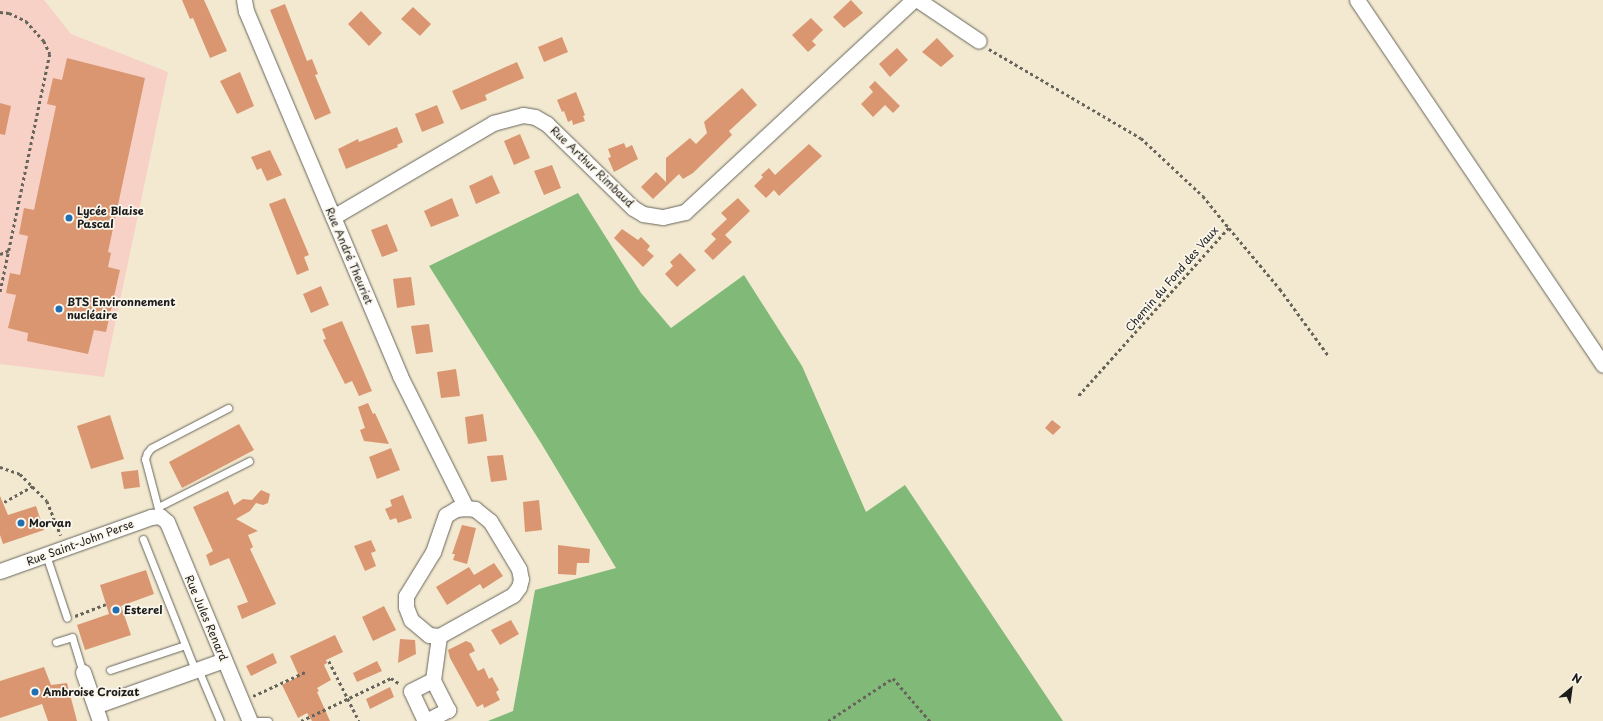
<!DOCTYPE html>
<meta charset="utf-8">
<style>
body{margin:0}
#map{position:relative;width:1603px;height:721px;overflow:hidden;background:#f2e9d0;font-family:"Playpen Sans",sans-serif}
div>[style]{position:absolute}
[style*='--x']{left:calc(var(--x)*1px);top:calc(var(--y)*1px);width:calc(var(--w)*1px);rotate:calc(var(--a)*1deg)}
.built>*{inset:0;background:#f7d1c6}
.forest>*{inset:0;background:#81ba78}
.building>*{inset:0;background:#da9670}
.path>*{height:2.5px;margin-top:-1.25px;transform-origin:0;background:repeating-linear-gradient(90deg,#67645b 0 3px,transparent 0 6px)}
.roads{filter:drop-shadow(0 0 1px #67645b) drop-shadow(0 0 1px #67645b)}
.lane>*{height:7px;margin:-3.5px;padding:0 3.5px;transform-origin:3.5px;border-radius:3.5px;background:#fff}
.street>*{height:15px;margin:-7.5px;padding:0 7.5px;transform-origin:7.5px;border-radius:7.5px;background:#fff}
.dots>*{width:11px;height:11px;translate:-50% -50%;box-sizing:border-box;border:2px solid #fbf7ec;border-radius:50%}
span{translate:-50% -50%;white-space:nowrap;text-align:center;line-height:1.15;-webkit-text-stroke:3.5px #fbf7ec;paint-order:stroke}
.street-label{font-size:11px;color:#1c1c1c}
.poi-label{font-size:11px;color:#1c1c1c;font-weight:700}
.left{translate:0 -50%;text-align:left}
.north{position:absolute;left:1551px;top:669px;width:40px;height:40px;-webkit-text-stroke:3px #fbf7ec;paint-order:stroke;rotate:29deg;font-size:11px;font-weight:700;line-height:16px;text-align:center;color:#1c1c1c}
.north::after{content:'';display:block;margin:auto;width:14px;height:18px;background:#1c1c1c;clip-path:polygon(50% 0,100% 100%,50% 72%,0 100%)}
</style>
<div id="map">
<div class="built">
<i style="clip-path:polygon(0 0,44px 0,71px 34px,168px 72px,104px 377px,0 364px)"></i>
</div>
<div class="forest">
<i style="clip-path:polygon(578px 193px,641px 293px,671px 328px,744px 275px,802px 366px,866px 512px,905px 485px,1063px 721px,488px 721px,513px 711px,535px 590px,616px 568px,541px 443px,429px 266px)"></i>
</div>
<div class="building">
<i style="clip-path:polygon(182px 0,204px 0,227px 51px,210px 58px,193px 18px,190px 19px)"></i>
<i style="clip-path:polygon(851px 0,863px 13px,844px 28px,833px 17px)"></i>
<i style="clip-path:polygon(285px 4px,307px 61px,312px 59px,318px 74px,315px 75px,331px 113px,315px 120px,270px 10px)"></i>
<i style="clip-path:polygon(413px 7px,431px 24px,420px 36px,401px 19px)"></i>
<i style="clip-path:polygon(361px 11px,382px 33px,369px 46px,348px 24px)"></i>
<i style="clip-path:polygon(811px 18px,823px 30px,812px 41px,816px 45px,808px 52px,792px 35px)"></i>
<i style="clip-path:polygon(562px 37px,568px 52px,544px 62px,538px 47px)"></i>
<i style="clip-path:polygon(937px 38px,954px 56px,941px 67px,922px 52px)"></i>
<i style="clip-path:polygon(897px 48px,908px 60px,890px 77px,879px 64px)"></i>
<i style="clip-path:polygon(67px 58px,145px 78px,108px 252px,111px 253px,108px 267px,120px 270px,106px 332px,94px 330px,88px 354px,27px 341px,28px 333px,8px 328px,16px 295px,6px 293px,10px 273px,20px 275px,28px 236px,19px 234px,24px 208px,34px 210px,56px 106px,47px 104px,53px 78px,62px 80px)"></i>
<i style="clip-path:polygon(517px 62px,524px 78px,485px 95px,487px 100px,461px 110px,452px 91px)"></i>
<i style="clip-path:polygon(240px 72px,254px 106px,237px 114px,220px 81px)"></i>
<i style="clip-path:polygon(875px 81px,900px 106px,893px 113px,885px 105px,873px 117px,861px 104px,873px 92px,869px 87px)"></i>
<i style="clip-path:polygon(742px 88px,757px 105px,729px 131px,732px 135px,693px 173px,683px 179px,679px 174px,653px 199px,641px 187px,656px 172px,666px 182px,666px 158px,690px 138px,696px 144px,707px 133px,704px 122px)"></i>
<i style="clip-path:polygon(576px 92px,585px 115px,583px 116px,585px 121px,573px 125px,572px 120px,568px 122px,564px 111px,562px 112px,557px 100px)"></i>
<i style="clip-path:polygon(0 103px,11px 106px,5px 135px,0 134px)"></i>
<i style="clip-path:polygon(437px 105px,444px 123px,422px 132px,415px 114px)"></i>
<i style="clip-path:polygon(397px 127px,403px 142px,397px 145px,398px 147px,346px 169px,338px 149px,358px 139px,359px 142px)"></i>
<i style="clip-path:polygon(520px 134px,530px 158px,514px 165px,504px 141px)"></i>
<i style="clip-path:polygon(624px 143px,626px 148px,632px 145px,638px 159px,614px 172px,608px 158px,611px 157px,608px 149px)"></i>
<i style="clip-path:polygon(809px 144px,822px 156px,779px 196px,774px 190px,766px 198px,754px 186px,763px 177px,761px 175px,769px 168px,775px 175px)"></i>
<i style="clip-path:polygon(270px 150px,282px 175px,267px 181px,261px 168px,257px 170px,251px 157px)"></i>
<i style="clip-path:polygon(552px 165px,561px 188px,544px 195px,534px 171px)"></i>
<i style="clip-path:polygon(492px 175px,500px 193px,476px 204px,469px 186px)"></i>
<i style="clip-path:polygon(285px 198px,309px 255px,304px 257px,309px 270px,297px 275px,269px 204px)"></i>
<i style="clip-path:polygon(452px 198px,459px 216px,431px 227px,424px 211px)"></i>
<i style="clip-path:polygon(738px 198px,750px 211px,725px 235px,732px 242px,713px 260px,704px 251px,716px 239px,711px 234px,727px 219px,721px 213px)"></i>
<i style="clip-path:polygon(387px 224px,398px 251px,382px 257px,371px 230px)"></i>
<i style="clip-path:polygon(622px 229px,638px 240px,641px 237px,650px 246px,647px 250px,654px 256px,643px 267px,614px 238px)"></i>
<i style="clip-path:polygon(680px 253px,696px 270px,677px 287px,665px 274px,673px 266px,670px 262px)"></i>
<i style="clip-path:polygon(411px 277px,415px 305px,397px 308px,393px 279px)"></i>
<i style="clip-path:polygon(321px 286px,329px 305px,311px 313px,303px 294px)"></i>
<i style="clip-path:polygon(342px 321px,372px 391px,359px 396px,352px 381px,345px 384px,323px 340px,326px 339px,322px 329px)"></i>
<i style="clip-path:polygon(429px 324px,433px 352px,416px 354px,411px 326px)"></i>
<i style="clip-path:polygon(456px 369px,460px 396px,441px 398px,437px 372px)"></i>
<i style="clip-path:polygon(368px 403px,373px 414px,375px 413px,389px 444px,364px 441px,360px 430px,365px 428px,358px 407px)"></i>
<i style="clip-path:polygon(483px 414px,487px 441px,468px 444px,465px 417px)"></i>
<i style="clip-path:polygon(110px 415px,124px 459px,91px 469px,77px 426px)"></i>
<i style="clip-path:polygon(1052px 420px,1061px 427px,1053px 435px,1045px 428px)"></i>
<i style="clip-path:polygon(239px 424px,254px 450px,182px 488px,169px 462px)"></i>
<i style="clip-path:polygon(391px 448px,400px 470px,377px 479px,369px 457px)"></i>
<i style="clip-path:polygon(503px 455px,507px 480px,491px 482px,487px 456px)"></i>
<i style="clip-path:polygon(138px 470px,140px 487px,124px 489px,121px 472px)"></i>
<i style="clip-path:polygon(261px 490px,270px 494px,268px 503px,263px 505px,256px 503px,250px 511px,236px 519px,258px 531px,248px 535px,253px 547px,250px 549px,276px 604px,242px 619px,237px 606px,248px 602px,229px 558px,210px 566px,206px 555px,213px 551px,193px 507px,228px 491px,234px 505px,243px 499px,252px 500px)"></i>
<i style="clip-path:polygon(403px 495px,412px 518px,398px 523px,396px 518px,390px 520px,385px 509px,392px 506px,390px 500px)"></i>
<i style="clip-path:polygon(0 496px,8px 515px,36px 506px,44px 530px,3px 544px,0 535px)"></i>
<i style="clip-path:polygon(539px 500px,542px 530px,525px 532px,523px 502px)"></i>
<i style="clip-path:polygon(462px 525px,476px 528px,467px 564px,453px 560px,455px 554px,452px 554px)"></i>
<i style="clip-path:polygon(371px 540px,376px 551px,371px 553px,376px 566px,365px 571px,354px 546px)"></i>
<i style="clip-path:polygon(558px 545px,590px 549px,589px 563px,577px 563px,576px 575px,558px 574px)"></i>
<i style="clip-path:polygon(494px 563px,503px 576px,483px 589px,480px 584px,447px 605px,436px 587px,469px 567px,474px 575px)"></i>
<i style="clip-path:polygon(146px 570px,154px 594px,121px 606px,131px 635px,85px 650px,77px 625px,109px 614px,100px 585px)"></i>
<i style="clip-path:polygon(384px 606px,396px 630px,373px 641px,362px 617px)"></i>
<i style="clip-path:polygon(511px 620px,519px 634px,500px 645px,491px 630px)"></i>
<i style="clip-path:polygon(335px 635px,343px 652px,326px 660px,327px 663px,324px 665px,331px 680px,317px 688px,319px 691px,317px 692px,330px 721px,312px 721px,307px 713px,298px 718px,282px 685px,299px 676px,290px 656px)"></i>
<i style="clip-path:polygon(400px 639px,415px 640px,416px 654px,398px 663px)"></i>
<i style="clip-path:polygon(466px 641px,471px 643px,475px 651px,469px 654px,478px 671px,484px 668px,489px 679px,492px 677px,499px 690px,496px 692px,500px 700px,484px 708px,483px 704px,477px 707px,450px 658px,448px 650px)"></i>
<i style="clip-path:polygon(273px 653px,277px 663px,251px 676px,246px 666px)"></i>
<i style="clip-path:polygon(377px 661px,382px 671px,357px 682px,353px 673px)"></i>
<i style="clip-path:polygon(44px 667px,51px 685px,67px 683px,77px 721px,48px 721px,42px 704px,0 718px,0 681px)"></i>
<i style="clip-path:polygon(390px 687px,394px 697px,370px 709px,366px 699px)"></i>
</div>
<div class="path">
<i style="--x:0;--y:12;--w:9;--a:6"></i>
<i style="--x:9;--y:13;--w:19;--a:25"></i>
<i style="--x:26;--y:21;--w:27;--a:48"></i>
<i style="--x:44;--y:41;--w:14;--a:65"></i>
<i style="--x:50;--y:54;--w:244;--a:101.8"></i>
<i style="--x:989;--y:49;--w:176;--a:30.4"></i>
<i style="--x:1141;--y:138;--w:85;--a:43.1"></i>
<i style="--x:1203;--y:196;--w:41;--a:50.9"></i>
<i style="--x:1229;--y:228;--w:227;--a:131.8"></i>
<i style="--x:1229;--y:228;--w:80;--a:50.1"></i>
<i style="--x:1280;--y:289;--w:82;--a:54"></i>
<i style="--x:0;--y:254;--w:9;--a:-21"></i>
<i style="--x:0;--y:467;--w:21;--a:19"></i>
<i style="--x:20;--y:474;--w:38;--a:45"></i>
<i style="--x:47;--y:501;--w:37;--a:68"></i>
<i style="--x:4;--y:502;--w:33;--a:-29"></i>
<i style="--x:75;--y:616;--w:33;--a:-21"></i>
<i style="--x:329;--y:661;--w:67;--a:63.4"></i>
<i style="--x:253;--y:696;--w:60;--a:-24.8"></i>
<i style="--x:301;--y:721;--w:100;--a:-25.5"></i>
<i style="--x:391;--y:678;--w:11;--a:34"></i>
<i style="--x:828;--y:721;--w:78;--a:-33.5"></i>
<i style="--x:893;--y:678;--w:57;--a:49.3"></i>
</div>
<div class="roads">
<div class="lane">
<i style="--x:158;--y:507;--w:102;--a:-26.8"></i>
<i style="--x:160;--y:516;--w:59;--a:-104.7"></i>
<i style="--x:145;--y:459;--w:6;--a:-72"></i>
<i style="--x:147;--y:453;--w:6;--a:-51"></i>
<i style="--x:151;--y:448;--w:87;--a:-27.5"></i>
<i style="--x:143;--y:539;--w:141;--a:68.3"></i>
<i style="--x:46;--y:555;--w:66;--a:71.6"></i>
<i style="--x:56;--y:642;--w:17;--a:-17"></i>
<i style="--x:72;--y:637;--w:37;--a:73"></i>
<i style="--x:198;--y:669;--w:56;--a:67.1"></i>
<i style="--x:110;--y:670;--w:79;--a:-18.4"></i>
<i style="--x:251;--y:721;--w:17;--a:0"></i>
</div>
<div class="street">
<i style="--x:244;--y:0;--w:11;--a:80"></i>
<i style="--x:246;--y:11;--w:396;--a:67.1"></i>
<i style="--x:400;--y:376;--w:148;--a:63.4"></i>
<i style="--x:918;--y:0;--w:73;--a:33.9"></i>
<i style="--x:1357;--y:0;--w:440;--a:56"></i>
<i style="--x:333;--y:217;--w:186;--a:-30.4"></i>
<i style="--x:493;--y:123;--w:31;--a:-15"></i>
<i style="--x:523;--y:115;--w:12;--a:9"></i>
<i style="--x:535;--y:117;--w:14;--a:30"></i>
<i style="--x:547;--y:124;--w:120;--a:44.3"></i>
<i style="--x:633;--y:208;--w:12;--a:31"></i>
<i style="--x:643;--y:214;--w:20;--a:9"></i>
<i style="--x:663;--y:217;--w:23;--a:-13"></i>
<i style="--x:685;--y:212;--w:311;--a:-42.9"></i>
<i style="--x:466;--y:508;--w:9;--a:6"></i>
<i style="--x:475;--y:509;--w:19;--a:39"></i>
<i style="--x:490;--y:521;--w:56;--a:58.9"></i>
<i style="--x:519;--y:569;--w:10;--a:79"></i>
<i style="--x:521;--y:579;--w:8;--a:104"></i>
<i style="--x:519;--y:587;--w:10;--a:127"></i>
<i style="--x:513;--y:595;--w:85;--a:151"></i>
<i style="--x:439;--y:636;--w:10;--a:-174"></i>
<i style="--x:429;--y:635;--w:23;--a:-140"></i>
<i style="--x:411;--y:620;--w:14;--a:-111"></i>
<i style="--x:406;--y:607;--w:11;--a:-90"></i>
<i style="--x:406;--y:596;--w:52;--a:-58.5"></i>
<i style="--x:433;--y:552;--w:39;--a:-71"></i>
<i style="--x:446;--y:515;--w:12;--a:-31"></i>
<i style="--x:456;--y:509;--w:10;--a:-6"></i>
<i style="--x:0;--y:571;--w:160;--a:-19.7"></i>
<i style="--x:151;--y:517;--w:9;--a:-6"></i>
<i style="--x:160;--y:516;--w:9;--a:41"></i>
<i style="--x:167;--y:522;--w:216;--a:67.4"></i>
<i style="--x:83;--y:672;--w:52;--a:70.9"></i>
<i style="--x:95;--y:706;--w:137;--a:-19.6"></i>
<i style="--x:425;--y:721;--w:33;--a:-115"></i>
<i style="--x:411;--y:691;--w:25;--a:-27"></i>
<i style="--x:426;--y:721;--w:25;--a:-27"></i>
<i style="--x:448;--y:710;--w:34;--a:-117"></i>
<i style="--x:433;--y:680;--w:44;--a:-82.2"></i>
</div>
</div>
<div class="dots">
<i style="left:69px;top:218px;background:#1f6fb2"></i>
<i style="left:59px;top:309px;background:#1f6fb2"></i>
<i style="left:21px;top:523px;background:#1f6fb2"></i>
<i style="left:116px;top:610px;background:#1f6fb2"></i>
<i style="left:35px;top:692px;background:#1f6fb2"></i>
</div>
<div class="street-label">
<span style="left:592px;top:167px;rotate:44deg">Rue Arthur Rimbaud</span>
<span style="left:349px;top:256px;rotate:67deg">Rue André Theuriet</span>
<span style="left:1172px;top:279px;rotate:-49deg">Chemin du Fond des Vaux</span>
<span style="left:80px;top:543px;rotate:-20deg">Rue Saint-John Perse</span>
<span style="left:206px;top:618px;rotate:67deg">Rue Jules Renard</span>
</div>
<div class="poi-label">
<span class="left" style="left:77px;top:218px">Lycée Blaise<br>Pascal</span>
<span class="left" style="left:67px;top:309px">BTS Environnement<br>nucléaire</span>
<span class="left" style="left:29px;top:523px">Morvan</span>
<span class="left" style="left:124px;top:610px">Esterel</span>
<span class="left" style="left:43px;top:692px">Ambroise Croizat</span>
</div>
<div class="north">N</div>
</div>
